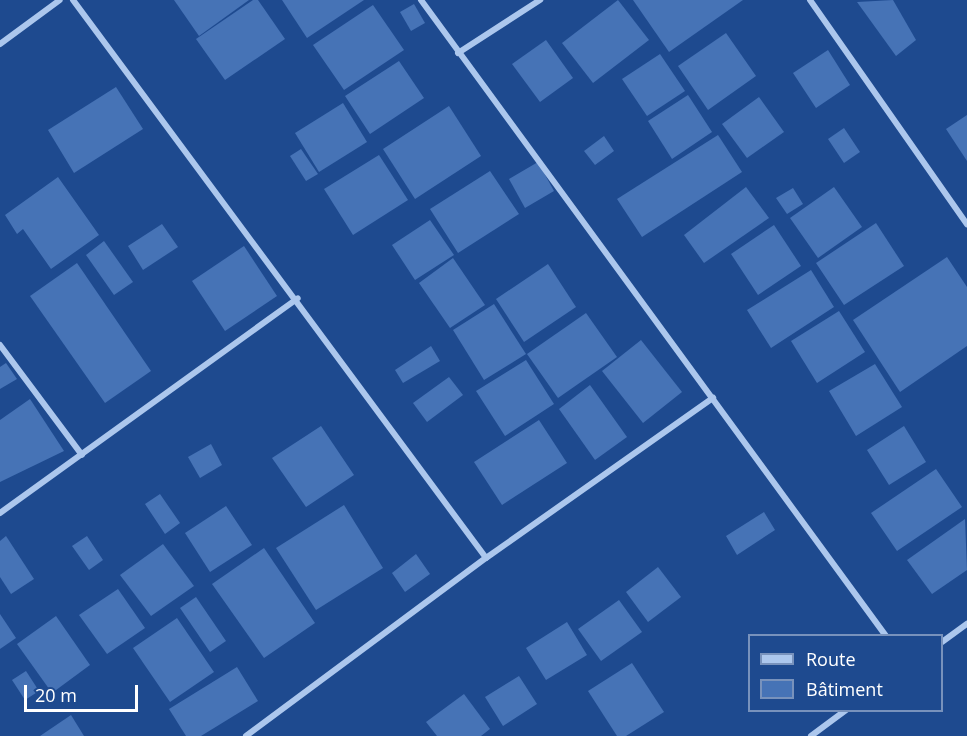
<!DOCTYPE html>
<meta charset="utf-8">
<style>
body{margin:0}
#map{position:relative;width:967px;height:736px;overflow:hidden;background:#1e4a8f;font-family:"Open Sans",sans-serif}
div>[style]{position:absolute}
.building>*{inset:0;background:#4673b6}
.street>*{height:6px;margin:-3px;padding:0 3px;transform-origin:3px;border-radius:3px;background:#acc7ed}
span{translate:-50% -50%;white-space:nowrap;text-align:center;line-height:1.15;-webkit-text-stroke:4.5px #1e4a8f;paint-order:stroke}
.legend{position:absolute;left:748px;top:634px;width:195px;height:78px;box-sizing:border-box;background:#1e4a8f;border:2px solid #7892bc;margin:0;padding:8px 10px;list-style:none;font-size:18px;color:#fff}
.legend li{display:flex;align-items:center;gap:12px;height:30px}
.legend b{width:30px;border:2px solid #7892bc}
.scale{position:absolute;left:24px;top:685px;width:114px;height:27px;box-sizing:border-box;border:3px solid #fff;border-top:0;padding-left:8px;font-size:18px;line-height:21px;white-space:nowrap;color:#fff;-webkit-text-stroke:4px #1e4a8f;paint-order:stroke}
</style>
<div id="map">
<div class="building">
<i style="clip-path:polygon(174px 0,249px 0,199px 36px)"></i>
<i style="clip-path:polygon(253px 0,258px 0,285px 39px,225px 80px,196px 39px)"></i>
<i style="clip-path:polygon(282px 0,364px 0,307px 38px)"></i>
<i style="clip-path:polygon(618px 0,649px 40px,593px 83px,562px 43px)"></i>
<i style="clip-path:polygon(633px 0,743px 0,669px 52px)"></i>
<i style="clip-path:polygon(893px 0,916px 40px,896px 56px,857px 2px)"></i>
<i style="clip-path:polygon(414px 4px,425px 23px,411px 31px,400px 12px)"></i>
<i style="clip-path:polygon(373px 5px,404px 50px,344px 90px,313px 45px)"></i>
<i style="clip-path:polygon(726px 33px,756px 76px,708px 110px,678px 66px)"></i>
<i style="clip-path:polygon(546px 40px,573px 78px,540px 102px,512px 64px)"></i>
<i style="clip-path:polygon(828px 50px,850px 85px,816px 108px,793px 73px)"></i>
<i style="clip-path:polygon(660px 54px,685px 91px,647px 116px,622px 79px)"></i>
<i style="clip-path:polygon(399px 61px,424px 98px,370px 134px,345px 96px)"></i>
<i style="clip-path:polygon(116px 87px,143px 129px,74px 173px,48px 130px)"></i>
<i style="clip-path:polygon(688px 95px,712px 132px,672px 159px,648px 121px)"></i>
<i style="clip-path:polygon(759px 97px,784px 132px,747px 158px,722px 124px)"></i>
<i style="clip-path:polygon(343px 103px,367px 142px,319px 172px,295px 133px)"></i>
<i style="clip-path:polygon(449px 106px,481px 156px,415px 199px,383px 149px)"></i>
<i style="clip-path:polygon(967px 115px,967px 161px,946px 129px)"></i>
<i style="clip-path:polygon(844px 128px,860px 152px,844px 163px,828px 139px)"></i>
<i style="clip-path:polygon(718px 135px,742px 172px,642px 237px,617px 199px)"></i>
<i style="clip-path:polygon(604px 136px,614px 151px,595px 165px,584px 151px)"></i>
<i style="clip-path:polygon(301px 149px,318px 174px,306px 181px,290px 156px)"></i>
<i style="clip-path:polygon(379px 155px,408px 200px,353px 235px,324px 189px)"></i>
<i style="clip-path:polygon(538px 162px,554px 191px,525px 208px,509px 179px)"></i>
<i style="clip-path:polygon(490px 171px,519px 214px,458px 253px,430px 209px)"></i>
<i style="clip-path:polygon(58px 177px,99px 235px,51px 269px,23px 229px,17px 234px,5px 215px)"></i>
<i style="clip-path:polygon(746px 187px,769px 218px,704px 263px,684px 235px)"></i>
<i style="clip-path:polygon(834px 187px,862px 227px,818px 258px,790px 218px)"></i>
<i style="clip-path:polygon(793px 188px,803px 204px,787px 214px,776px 198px)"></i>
<i style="clip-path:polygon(430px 220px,454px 255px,415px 280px,392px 245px)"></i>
<i style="clip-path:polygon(876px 223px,904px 266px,844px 305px,816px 263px)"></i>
<i style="clip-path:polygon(162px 224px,178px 247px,143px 270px,128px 246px)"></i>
<i style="clip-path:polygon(774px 225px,801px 266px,758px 295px,731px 254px)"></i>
<i style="clip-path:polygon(104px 241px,133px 282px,114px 295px,86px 255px)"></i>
<i style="clip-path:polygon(244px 246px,277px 296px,225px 331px,192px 281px)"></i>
<i style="clip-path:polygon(947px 257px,967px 287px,967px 346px,900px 392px,853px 320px)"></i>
<i style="clip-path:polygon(453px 258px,485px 305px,450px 328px,419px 283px)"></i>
<i style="clip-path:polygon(77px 263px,151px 371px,105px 403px,30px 296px)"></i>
<i style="clip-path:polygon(548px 264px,576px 307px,524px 342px,496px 299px)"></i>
<i style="clip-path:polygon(811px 270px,834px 307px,771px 348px,747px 310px)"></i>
<i style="clip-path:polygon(494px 304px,526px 354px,484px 380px,453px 330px)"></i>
<i style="clip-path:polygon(839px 311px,865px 352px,817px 383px,791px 341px)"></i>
<i style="clip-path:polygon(586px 313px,617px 357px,558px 398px,527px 354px)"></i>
<i style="clip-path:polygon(641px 340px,682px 392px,643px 423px,602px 371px)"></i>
<i style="clip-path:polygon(431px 346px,440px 361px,403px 383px,395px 370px)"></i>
<i style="clip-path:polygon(526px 360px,554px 404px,505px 436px,476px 391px)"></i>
<i style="clip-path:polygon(6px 363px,17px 379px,0 389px,0 367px)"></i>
<i style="clip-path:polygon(875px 364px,902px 407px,856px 436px,829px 391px)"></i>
<i style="clip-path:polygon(449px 377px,463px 395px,427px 422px,413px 403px)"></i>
<i style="clip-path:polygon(590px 385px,627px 437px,595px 460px,559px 409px)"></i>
<i style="clip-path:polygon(30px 399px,64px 451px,0 482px,0 420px)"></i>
<i style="clip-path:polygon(539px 420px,567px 463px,502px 505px,474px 462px)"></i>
<i style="clip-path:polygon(321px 426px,354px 475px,306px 507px,272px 458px)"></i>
<i style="clip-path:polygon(904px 426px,926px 462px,889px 485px,867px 450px)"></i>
<i style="clip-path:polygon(211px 444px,222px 465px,200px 478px,188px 457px)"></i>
<i style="clip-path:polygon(936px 469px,962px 507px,897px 551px,871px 513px)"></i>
<i style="clip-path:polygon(160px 494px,180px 523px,165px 534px,145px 504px)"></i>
<i style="clip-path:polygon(344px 505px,383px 568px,316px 610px,276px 548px)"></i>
<i style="clip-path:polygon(226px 506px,252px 545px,210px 572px,185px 533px)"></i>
<i style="clip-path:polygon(764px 512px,775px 530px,737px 555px,726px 536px)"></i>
<i style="clip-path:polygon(965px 519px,967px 570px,932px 594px,907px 560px)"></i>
<i style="clip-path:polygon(6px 536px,34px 579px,11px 594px,0 577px,0 541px)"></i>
<i style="clip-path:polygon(87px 536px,103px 560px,89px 570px,72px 546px)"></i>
<i style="clip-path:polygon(163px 544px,194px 586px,151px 616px,120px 575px)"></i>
<i style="clip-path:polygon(264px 548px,315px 623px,264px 658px,212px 584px)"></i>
<i style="clip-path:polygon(416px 554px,430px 574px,405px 592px,392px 573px)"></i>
<i style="clip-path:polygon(658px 567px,681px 597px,648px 622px,626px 592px)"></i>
<i style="clip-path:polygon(118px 589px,145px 628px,107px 654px,79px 615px)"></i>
<i style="clip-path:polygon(196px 597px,226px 641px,210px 652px,180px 608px)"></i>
<i style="clip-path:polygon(619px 600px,642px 632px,601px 661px,578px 629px)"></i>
<i style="clip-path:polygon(0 614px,16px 638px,0 649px)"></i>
<i style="clip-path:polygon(56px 616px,90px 665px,52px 693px,17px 644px)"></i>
<i style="clip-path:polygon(177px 618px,214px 672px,170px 702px,133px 648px)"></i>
<i style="clip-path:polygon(567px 622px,587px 655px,546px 680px,526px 648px)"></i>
<i style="clip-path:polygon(632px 663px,664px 712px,626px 736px,617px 736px,588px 691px)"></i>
<i style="clip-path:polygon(237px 667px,258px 701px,201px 736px,186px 736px,169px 709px)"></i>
<i style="clip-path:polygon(26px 671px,39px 691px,25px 700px,12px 680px)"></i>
<i style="clip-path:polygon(519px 676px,537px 704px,503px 726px,485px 697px)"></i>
<i style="clip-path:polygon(464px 694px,490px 729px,481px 736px,437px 736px,426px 722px)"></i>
<i style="clip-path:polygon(71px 715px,84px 736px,40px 736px)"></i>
</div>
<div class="street">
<i style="left:73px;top:0;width:694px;rotate:53.49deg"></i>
<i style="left:421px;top:0;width:788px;rotate:53.83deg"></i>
<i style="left:810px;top:0;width:274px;rotate:55deg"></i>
<i style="left:0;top:44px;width:74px;rotate:-36.3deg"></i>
<i style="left:458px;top:53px;width:98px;rotate:-32.9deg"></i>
<i style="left:0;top:345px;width:137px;rotate:53.3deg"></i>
<i style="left:0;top:513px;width:367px;rotate:-35.8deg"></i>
<i style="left:942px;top:642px;width:31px;rotate:-36deg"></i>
<i style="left:246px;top:736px;width:299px;rotate:-36.6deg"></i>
<i style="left:486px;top:558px;width:278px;rotate:-35.2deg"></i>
<i style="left:811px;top:736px;width:44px;rotate:-36.6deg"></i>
</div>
<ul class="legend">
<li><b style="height:8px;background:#acc7ed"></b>Route</li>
<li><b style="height:16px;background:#4673b6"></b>Bâtiment</li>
</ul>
<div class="scale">20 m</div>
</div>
